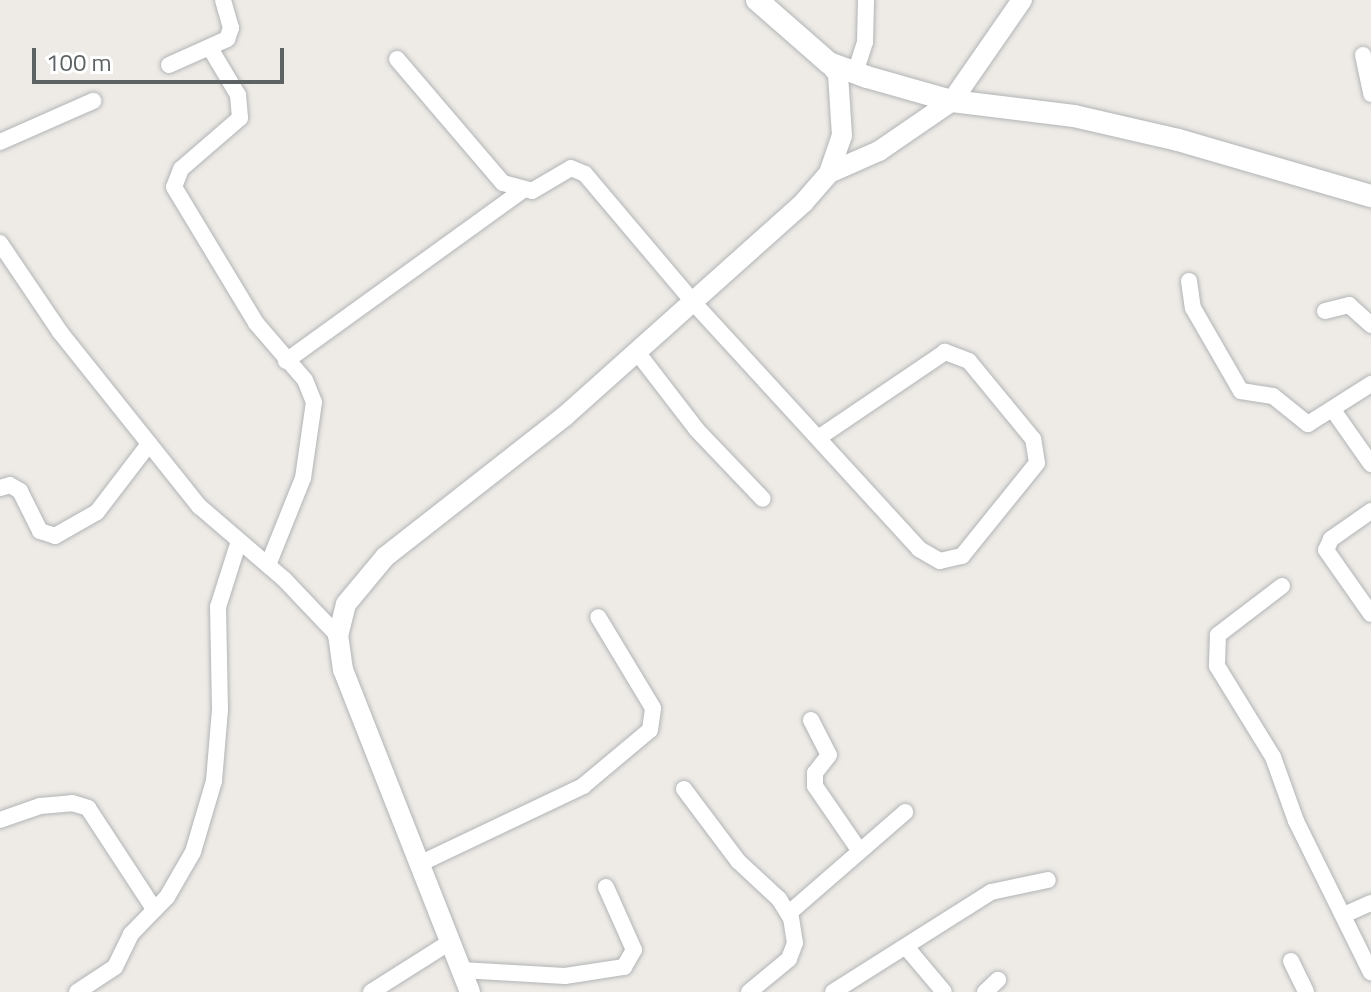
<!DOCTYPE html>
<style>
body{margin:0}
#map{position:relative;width:1371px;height:992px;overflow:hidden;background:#eeebe6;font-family:"Titillium Web",sans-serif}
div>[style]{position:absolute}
.roads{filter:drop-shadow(0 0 2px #b1b4b6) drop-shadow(0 0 2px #b1b4b6)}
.minor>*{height:16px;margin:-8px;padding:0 8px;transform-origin:8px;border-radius:8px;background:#fff}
.tertiary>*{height:20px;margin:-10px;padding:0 10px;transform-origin:10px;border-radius:10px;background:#fff}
.secondary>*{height:22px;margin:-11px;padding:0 11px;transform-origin:11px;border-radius:11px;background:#fff}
span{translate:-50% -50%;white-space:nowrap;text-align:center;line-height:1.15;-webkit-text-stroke:7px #fff;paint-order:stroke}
.scale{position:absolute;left:32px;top:48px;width:252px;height:36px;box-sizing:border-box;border:4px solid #5d6264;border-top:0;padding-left:10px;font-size:24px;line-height:28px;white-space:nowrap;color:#5d6264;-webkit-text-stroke:6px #fff;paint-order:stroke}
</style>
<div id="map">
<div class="roads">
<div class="minor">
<i style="left:210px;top:48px;width:55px;rotate:59.2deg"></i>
<i style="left:238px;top:95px;width:23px;rotate:85deg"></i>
<i style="left:240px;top:118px;width:78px;rotate:139.2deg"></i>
<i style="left:181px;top:169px;width:19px;rotate:111deg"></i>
<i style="left:174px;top:187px;width:159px;rotate:58.9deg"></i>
<i style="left:256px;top:323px;width:75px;rotate:49.3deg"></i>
<i style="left:305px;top:380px;width:24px;rotate:68deg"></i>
<i style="left:314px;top:402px;width:77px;rotate:98.2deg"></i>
<i style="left:303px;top:478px;width:94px;rotate:111.9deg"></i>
<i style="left:1363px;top:55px;width:40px;rotate:78deg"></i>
<i style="left:397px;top:59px;width:163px;rotate:49.5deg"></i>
<i style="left:503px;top:183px;width:30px;rotate:15deg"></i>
<i style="left:532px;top:191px;width:45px;rotate:-30.5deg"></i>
<i style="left:571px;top:168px;width:15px;rotate:23deg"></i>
<i style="left:585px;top:174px;width:167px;rotate:49.8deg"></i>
<i style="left:693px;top:302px;width:335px;rotate:47.5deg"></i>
<i style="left:919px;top:549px;width:24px;rotate:30deg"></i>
<i style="left:940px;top:561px;width:23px;rotate:-13deg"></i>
<i style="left:962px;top:556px;width:119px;rotate:-51.1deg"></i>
<i style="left:1037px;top:463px;width:24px;rotate:-99deg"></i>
<i style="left:1033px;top:439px;width:101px;rotate:-129.4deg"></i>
<i style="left:969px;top:361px;width:26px;rotate:-159deg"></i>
<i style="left:945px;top:352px;width:153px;rotate:145.9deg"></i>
<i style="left:169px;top:65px;width:64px;rotate:-24.1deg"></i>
<i style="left:227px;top:39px;width:12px;rotate:-70deg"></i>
<i style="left:231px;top:28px;width:29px;rotate:-106deg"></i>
<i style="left:855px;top:73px;width:33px;rotate:-72deg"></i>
<i style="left:865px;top:42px;width:42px;rotate:-88.6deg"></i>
<i style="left:0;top:142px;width:102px;rotate:-23.8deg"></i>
<i style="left:0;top:243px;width:107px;rotate:56deg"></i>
<i style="left:60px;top:332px;width:223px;rotate:51.4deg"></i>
<i style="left:199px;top:506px;width:112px;rotate:40.7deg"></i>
<i style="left:284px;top:579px;width:79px;rotate:46.5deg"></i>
<i style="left:1189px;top:281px;width:27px;rotate:82deg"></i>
<i style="left:1193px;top:308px;width:96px;rotate:60deg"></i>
<i style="left:1241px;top:391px;width:32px;rotate:9deg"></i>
<i style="left:1273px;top:396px;width:45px;rotate:38.7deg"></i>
<i style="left:1308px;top:424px;width:75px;rotate:-32.4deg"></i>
<i style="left:1325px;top:311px;width:25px;rotate:-14deg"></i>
<i style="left:1349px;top:305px;width:30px;rotate:42deg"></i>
<i style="left:637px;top:352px;width:98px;rotate:52.4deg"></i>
<i style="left:697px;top:430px;width:95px;rotate:46.3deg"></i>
<i style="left:286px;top:361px;width:291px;rotate:-35.8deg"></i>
<i style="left:1333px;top:410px;width:66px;rotate:54.9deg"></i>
<i style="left:0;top:488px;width:10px;rotate:-17deg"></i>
<i style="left:10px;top:485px;width:12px;rotate:31deg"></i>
<i style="left:20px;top:491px;width:45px;rotate:63.4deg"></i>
<i style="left:40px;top:531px;width:16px;rotate:18deg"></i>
<i style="left:55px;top:536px;width:48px;rotate:-29.7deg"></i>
<i style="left:97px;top:512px;width:86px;rotate:-52.6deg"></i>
<i style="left:1371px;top:511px;width:49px;rotate:145deg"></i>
<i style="left:1331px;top:539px;width:12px;rotate:114deg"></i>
<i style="left:1326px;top:550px;width:78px;rotate:54.9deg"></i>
<i style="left:1282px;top:586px;width:81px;rotate:142.6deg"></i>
<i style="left:1218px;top:635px;width:31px;rotate:92deg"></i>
<i style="left:1217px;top:666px;width:107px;rotate:58.4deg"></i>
<i style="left:1273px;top:757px;width:68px;rotate:70.2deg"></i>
<i style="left:1296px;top:821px;width:169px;rotate:63.7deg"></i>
<i style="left:811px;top:720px;width:39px;rotate:63deg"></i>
<i style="left:829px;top:755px;width:23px;rotate:128deg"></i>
<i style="left:815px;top:773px;width:13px;rotate:90deg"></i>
<i style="left:815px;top:786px;width:78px;rotate:55.5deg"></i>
<i style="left:684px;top:789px;width:90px;rotate:53.1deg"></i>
<i style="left:738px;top:861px;width:56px;rotate:42.8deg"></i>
<i style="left:779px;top:899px;width:22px;rotate:58deg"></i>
<i style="left:791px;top:918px;width:25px;rotate:81deg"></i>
<i style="left:795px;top:943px;width:17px;rotate:111deg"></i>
<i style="left:789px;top:959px;width:52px;rotate:140.5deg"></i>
<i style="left:0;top:820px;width:42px;rotate:-19.3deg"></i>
<i style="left:40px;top:806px;width:32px;rotate:-5deg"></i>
<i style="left:72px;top:803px;width:17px;rotate:17deg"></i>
<i style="left:88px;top:808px;width:121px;rotate:56.8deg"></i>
<i style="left:419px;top:864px;width:182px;rotate:-25.4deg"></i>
<i style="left:583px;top:786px;width:87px;rotate:-39.9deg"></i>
<i style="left:650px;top:730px;width:22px;rotate:-82deg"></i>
<i style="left:653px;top:708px;width:106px;rotate:-121.1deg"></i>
<i style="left:789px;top:913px;width:154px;rotate:-41deg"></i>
<i style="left:1346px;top:914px;width:27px;rotate:-24deg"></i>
<i style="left:907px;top:948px;width:57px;rotate:49.9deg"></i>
<i style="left:1291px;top:961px;width:34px;rotate:64deg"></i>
<i style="left:461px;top:970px;width:104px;rotate:3.3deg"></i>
<i style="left:565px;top:976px;width:60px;rotate:-8.7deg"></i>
<i style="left:624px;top:967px;width:20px;rotate:-60deg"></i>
<i style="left:634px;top:950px;width:69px;rotate:-114deg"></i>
<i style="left:77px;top:992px;width:45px;rotate:-33.3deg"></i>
<i style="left:115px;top:967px;width:37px;rotate:-64deg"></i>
<i style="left:131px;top:934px;width:52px;rotate:-45.8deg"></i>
<i style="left:167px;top:897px;width:52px;rotate:-60deg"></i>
<i style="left:193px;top:852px;width:74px;rotate:-73.5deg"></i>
<i style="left:214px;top:781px;width:71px;rotate:-85.2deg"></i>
<i style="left:220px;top:710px;width:103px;rotate:-91.1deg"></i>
<i style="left:218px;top:607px;width:66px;rotate:-72.4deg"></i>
<i style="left:371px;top:992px;width:93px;rotate:-32.3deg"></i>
<i style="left:833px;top:992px;width:187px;rotate:-32.3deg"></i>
<i style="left:991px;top:892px;width:58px;rotate:-11.9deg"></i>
<i style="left:985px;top:992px;width:18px;rotate:-43deg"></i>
</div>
<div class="tertiary">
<i style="left:829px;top:173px;width:55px;rotate:-23.7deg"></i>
<i style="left:879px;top:151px;width:88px;rotate:-34.4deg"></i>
<i style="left:952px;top:101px;width:123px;rotate:-55.3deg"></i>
<i style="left:470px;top:992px;width:346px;rotate:-111.5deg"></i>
<i style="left:343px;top:670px;width:34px;rotate:-98deg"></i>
<i style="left:338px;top:636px;width:33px;rotate:-76deg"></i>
<i style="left:346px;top:604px;width:61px;rotate:-50.3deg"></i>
<i style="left:385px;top:557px;width:229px;rotate:-38.1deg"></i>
<i style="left:565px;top:416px;width:321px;rotate:-41.8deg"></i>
<i style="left:804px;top:202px;width:38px;rotate:-49deg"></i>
<i style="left:829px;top:173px;width:39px;rotate:-71deg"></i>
<i style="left:842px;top:136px;width:62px;rotate:-93.7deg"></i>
<i style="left:838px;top:74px;width:14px;rotate:-129deg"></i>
</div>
<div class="secondary">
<i style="left:757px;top:0;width:96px;rotate:41.2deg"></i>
<i style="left:829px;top:63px;width:40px;rotate:20.2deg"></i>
<i style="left:867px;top:77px;width:88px;rotate:15.8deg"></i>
<i style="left:952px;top:101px;width:123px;rotate:7deg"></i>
<i style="left:1074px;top:116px;width:107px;rotate:13deg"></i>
<i style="left:1178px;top:140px;width:201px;rotate:16.2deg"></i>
</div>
</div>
<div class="scale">100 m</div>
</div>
